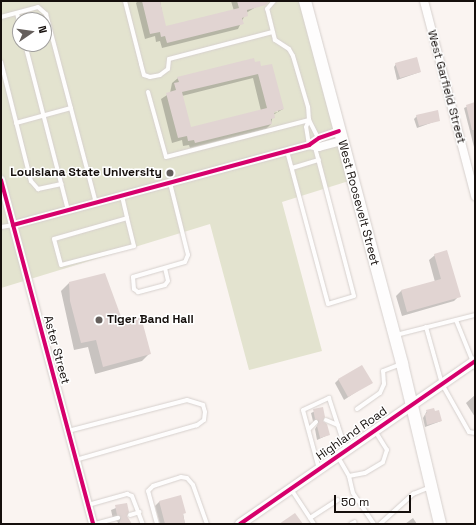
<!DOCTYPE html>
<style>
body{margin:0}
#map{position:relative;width:476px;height:525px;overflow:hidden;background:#faf4f1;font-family:"Space Grotesk",sans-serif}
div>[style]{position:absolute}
.green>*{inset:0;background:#e3e3cf}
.shadow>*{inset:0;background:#0003}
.building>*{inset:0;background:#e1d4d2}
.roads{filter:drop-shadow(0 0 1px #d6d0cd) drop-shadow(0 0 1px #d6d0cd)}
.service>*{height:4px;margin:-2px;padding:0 2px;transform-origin:2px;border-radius:2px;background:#fefdfd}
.minor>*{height:8px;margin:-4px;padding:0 4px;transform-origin:4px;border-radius:4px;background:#fefdfd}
.tertiary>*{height:10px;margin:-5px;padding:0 5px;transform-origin:5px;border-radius:5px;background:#fefdfd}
.secondary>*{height:12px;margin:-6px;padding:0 6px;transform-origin:6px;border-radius:6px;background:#fefdfd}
.cycleway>*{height:4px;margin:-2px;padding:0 2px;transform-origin:2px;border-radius:2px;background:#d6006c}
.dots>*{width:11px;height:11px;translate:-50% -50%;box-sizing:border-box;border:2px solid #fff;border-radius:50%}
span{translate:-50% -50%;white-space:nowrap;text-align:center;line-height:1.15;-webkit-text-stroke:3px #fff;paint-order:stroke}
.street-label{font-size:12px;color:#150f0c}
.poi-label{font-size:12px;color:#150f0c;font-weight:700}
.right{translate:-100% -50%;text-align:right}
.left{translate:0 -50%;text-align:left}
.frame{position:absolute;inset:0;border:2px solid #150f0c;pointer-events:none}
.north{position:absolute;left:12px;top:12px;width:40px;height:40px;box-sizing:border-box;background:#fff;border:1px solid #a19f9e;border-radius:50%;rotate:77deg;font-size:11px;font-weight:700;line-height:16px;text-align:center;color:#150f0c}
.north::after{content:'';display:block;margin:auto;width:14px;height:18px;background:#655f5c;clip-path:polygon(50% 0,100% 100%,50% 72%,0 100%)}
.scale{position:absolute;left:334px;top:495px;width:77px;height:18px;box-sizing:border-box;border:2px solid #150f0c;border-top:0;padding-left:5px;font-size:12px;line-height:14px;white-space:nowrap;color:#150f0c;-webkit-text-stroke:3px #fff;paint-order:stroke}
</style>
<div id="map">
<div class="green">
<i style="clip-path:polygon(evenodd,1px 1px,305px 1px,352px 180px,282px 202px,322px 351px,249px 370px,210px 224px,1px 288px,1px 1px,20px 20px,44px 20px,44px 44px,20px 44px,20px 20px)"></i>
</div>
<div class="shadow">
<i style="clip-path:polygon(138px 1px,160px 1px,165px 28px,234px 11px,231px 1px,254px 1px,256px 7px,246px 13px,238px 29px,162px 48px,160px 41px,156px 42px,155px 36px,145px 39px,136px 3px)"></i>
<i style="clip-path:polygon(evenodd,254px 63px,260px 68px,283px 109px,273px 115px,271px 124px,266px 129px,190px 148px,189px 145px,183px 146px,182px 140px,172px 143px,161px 99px,170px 93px,172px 83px,178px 78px,254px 63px,253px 78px,261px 111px,190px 129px,182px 96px,253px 78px,254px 63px,278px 110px,278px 112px,269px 114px,278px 110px)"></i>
<i style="clip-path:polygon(396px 64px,420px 72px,397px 80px,394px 67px)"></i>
<i style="clip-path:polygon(475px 103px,475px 151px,464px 108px)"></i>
<i style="clip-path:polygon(417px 116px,439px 120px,417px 128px,414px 119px)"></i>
<i style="clip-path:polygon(435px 255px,459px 296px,454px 301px,402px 316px,396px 296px,401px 291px,435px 282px,429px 260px)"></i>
<i style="clip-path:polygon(69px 283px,122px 323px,150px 353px,142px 361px,95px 374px,88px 347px,74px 350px,61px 291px)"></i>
<i style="clip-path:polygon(339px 379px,371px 382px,344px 400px,335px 383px)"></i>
<i style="clip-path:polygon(475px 395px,475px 417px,466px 403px)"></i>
<i style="clip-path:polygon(322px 408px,321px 421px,328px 435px,317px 440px,315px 429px,318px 424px,313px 421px,311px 413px)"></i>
<i style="clip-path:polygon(427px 411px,441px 421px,425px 427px,423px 418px)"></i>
<i style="clip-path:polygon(180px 497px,185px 524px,160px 524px,155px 506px,159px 502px)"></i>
<i style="clip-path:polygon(126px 504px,126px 517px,131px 524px,117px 524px,118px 522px,113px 519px,111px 510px)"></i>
<i style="clip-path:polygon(413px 518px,417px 524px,405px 524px)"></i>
</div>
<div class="building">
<i style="clip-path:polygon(142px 1px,160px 1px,166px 26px,239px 8px,237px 1px,269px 1px,266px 5px,247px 10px,248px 16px,242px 18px,244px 24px,167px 43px,165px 36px,161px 37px,160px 32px,150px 34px)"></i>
<i style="clip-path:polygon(417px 57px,421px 72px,400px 78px,395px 63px)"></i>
<i style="clip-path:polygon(evenodd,254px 58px,255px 62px,260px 61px,261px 66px,272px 64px,284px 109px,274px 112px,275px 118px,271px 119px,272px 124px,195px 143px,194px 140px,188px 141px,187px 136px,178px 138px,166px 93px,176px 90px,174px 83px,179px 82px,177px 77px,254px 58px,258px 74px,267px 108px,191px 127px,182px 92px,258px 74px)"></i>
<i style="clip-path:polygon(475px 102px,475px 130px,472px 130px,466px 105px)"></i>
<i style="clip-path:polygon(438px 110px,440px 121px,419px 126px,416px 115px)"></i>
<i style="clip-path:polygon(447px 250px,461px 297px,407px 312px,401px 290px,441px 279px,434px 254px)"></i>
<i style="clip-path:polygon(105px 273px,123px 322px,141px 317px,151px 354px,103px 367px,96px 340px,81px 343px,70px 301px,69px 282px)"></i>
<i style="clip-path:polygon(362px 365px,373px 383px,348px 397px,338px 379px)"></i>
<i style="clip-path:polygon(323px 407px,325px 417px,323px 421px,327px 424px,330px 435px,320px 438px,317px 426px,319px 421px,315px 419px,313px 409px)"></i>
<i style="clip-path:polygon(434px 408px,435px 411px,439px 410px,442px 421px,427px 425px,425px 414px,427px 413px,426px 410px)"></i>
<i style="clip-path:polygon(181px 495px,186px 513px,183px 514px,185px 524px,165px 524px,159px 501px)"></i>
<i style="clip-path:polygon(127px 503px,129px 512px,127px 516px,132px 524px,119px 524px,121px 518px,117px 515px,115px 505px)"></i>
<i style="clip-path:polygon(295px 513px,303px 524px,279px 524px)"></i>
</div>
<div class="roads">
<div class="service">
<i style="left:125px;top:1px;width:65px;rotate:75.7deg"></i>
<i style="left:141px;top:64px;width:11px;rotate:75deg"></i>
<i style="left:144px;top:75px;width:6px;rotate:18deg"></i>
<i style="left:150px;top:77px;width:10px;rotate:-11deg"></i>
<i style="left:160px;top:75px;width:10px;rotate:-37deg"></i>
<i style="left:168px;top:69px;width:10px;rotate:-84deg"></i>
<i style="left:169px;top:59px;width:107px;rotate:-14.6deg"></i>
<i style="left:17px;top:13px;width:13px;rotate:77deg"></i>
<i style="left:1px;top:17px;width:38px;rotate:-15deg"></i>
<i style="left:38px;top:7px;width:11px;rotate:41deg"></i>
<i style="left:46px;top:14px;width:196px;rotate:75.2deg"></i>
<i style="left:25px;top:44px;width:171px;rotate:75.5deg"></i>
<i style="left:1px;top:62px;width:123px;rotate:75.9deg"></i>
<i style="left:31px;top:181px;width:11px;rotate:49deg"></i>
<i style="left:38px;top:189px;width:24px;rotate:-12deg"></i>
<i style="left:148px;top:92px;width:67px;rotate:74.5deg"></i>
<i style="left:166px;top:157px;width:148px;rotate:-14.5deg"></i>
<i style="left:309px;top:120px;width:13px;rotate:-94deg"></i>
<i style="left:308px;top:107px;width:53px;rotate:-106.4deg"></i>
<i style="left:293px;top:56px;width:8px;rotate:-120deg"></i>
<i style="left:289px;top:49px;width:17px;rotate:-147deg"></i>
<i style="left:275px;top:40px;width:32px;rotate:-104deg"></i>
<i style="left:267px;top:9px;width:11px;rotate:-49deg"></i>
<i style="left:16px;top:123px;width:57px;rotate:-15.3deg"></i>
<i style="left:309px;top:145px;width:18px;rotate:-99deg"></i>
<i style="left:306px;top:127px;width:8px;rotate:-67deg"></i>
<i style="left:309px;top:120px;width:20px;rotate:63deg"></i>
<i style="left:287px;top:151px;width:158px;rotate:75deg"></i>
<i style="left:328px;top:304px;width:27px;rotate:-17deg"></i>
<i style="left:354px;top:296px;width:154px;rotate:-104.7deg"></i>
<i style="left:292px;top:168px;width:28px;rotate:-17deg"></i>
<i style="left:122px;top:196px;width:23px;rotate:77deg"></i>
<i style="left:127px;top:218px;width:29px;rotate:76deg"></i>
<i style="left:134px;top:246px;width:75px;rotate:165.4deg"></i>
<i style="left:61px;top:265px;width:27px;rotate:-105deg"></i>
<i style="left:54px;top:239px;width:76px;rotate:-16deg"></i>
<i style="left:1px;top:227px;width:12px;rotate:-9deg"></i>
<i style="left:165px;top:268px;width:13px;rotate:77deg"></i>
<i style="left:168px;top:281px;width:5px;rotate:127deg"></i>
<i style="left:165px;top:285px;width:28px;rotate:165deg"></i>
<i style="left:138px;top:292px;width:5px;rotate:-143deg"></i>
<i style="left:134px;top:289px;width:12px;rotate:-95deg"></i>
<i style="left:133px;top:277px;width:54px;rotate:-16.1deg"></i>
<i style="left:185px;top:262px;width:8px;rotate:-67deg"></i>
<i style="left:188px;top:255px;width:74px;rotate:-104deg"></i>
<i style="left:456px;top:320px;width:51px;rotate:68deg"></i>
<i style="left:426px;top:327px;width:59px;rotate:74.3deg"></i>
<i style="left:442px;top:384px;width:55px;rotate:60.6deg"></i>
<i style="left:469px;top:432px;width:6px;rotate:9deg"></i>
<i style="left:396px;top:335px;width:81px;rotate:-14.2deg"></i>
<i style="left:357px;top:409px;width:28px;rotate:-35deg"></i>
<i style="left:380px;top:393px;width:10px;rotate:-66deg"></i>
<i style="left:384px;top:384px;width:13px;rotate:-94deg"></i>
<i style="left:383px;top:371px;width:19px;rotate:-21deg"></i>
<i style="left:326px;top:420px;width:13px;rotate:23deg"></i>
<i style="left:309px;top:429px;width:10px;rotate:-45deg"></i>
<i style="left:68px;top:431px;width:123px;rotate:-14.6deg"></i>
<i style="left:187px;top:400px;width:17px;rotate:17deg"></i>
<i style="left:203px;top:405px;width:7px;rotate:74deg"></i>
<i style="left:205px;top:412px;width:8px;rotate:97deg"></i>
<i style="left:204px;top:420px;width:9px;rotate:144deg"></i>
<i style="left:197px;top:425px;width:126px;rotate:163.9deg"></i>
<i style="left:338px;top:457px;width:22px;rotate:60deg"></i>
<i style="left:349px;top:476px;width:17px;rotate:77deg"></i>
<i style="left:353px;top:493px;width:37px;rotate:56deg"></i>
<i style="left:319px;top:469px;width:61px;rotate:-105.2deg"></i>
<i style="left:303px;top:410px;width:29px;rotate:-25deg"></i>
<i style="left:329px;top:398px;width:55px;rotate:71.9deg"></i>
<i style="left:349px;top:476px;width:16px;rotate:-11deg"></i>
<i style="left:365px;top:473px;width:21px;rotate:-31deg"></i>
<i style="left:383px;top:462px;width:13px;rotate:-72deg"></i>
<i style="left:387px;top:450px;width:22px;rotate:-122deg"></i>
<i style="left:291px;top:489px;width:42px;rotate:56.7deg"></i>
<i style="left:88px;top:505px;width:41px;rotate:-15.8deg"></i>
<i style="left:127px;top:494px;width:5px;rotate:22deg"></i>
<i style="left:132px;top:496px;width:30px;rotate:69deg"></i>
<i style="left:130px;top:515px;width:10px;rotate:-17deg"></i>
<i style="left:310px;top:518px;width:33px;rotate:-33deg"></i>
<i style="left:95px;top:524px;width:24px;rotate:-15deg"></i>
<i style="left:157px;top:524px;width:34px;rotate:-105deg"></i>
<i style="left:148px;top:491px;width:7px;rotate:-45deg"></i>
<i style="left:153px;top:486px;width:29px;rotate:-18deg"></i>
<i style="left:181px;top:477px;width:6px;rotate:9deg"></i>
<i style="left:187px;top:478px;width:9px;rotate:49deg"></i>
<i style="left:193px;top:485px;width:41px;rotate:70.3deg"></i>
<i style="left:351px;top:524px;width:4px;rotate:-27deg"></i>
<i style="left:380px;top:524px;width:45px;rotate:-42.3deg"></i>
<i style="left:413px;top:494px;width:18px;rotate:-22deg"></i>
</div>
<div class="minor">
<i style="left:424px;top:1px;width:202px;rotate:75.3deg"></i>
<i style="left:309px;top:145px;width:10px;rotate:11deg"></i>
<i style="left:319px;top:147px;width:24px;rotate:-15deg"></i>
<i style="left:1px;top:180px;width:356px;rotate:75deg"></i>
<i style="left:13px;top:225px;width:307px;rotate:-15.1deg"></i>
<i style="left:309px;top:145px;width:12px;rotate:-35deg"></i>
<i style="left:319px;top:138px;width:21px;rotate:-19deg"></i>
</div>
<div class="tertiary">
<i style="left:240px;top:524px;width:286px;rotate:-34.7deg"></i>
</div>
<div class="secondary">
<i style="left:305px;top:1px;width:376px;rotate:75deg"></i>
<i style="left:402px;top:364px;width:164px;rotate:76.6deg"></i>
</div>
</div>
<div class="cycleway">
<i style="left:1px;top:180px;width:356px;rotate:75deg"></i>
<i style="left:13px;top:225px;width:307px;rotate:-15.1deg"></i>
<i style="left:309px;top:145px;width:12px;rotate:-35deg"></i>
<i style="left:319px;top:138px;width:21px;rotate:-19deg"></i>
<i style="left:240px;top:524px;width:286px;rotate:-34.7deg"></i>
</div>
<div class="dots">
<i style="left:170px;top:173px;background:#655f5c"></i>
<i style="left:99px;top:320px;background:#655f5c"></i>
</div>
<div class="street-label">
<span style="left:446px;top:87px;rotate:75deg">West Garfield Street</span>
<span style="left:358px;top:203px;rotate:75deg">West Roosevelt Street</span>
<span style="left:56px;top:350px;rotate:75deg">Aster Street</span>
<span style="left:352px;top:434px;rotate:-35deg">Highland Road</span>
</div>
<div class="poi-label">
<span class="right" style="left:162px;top:173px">Louisiana State University</span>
<span class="left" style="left:107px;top:320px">Tiger Band Hall</span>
</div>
<div class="frame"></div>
<div class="north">N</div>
<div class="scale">50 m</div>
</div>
